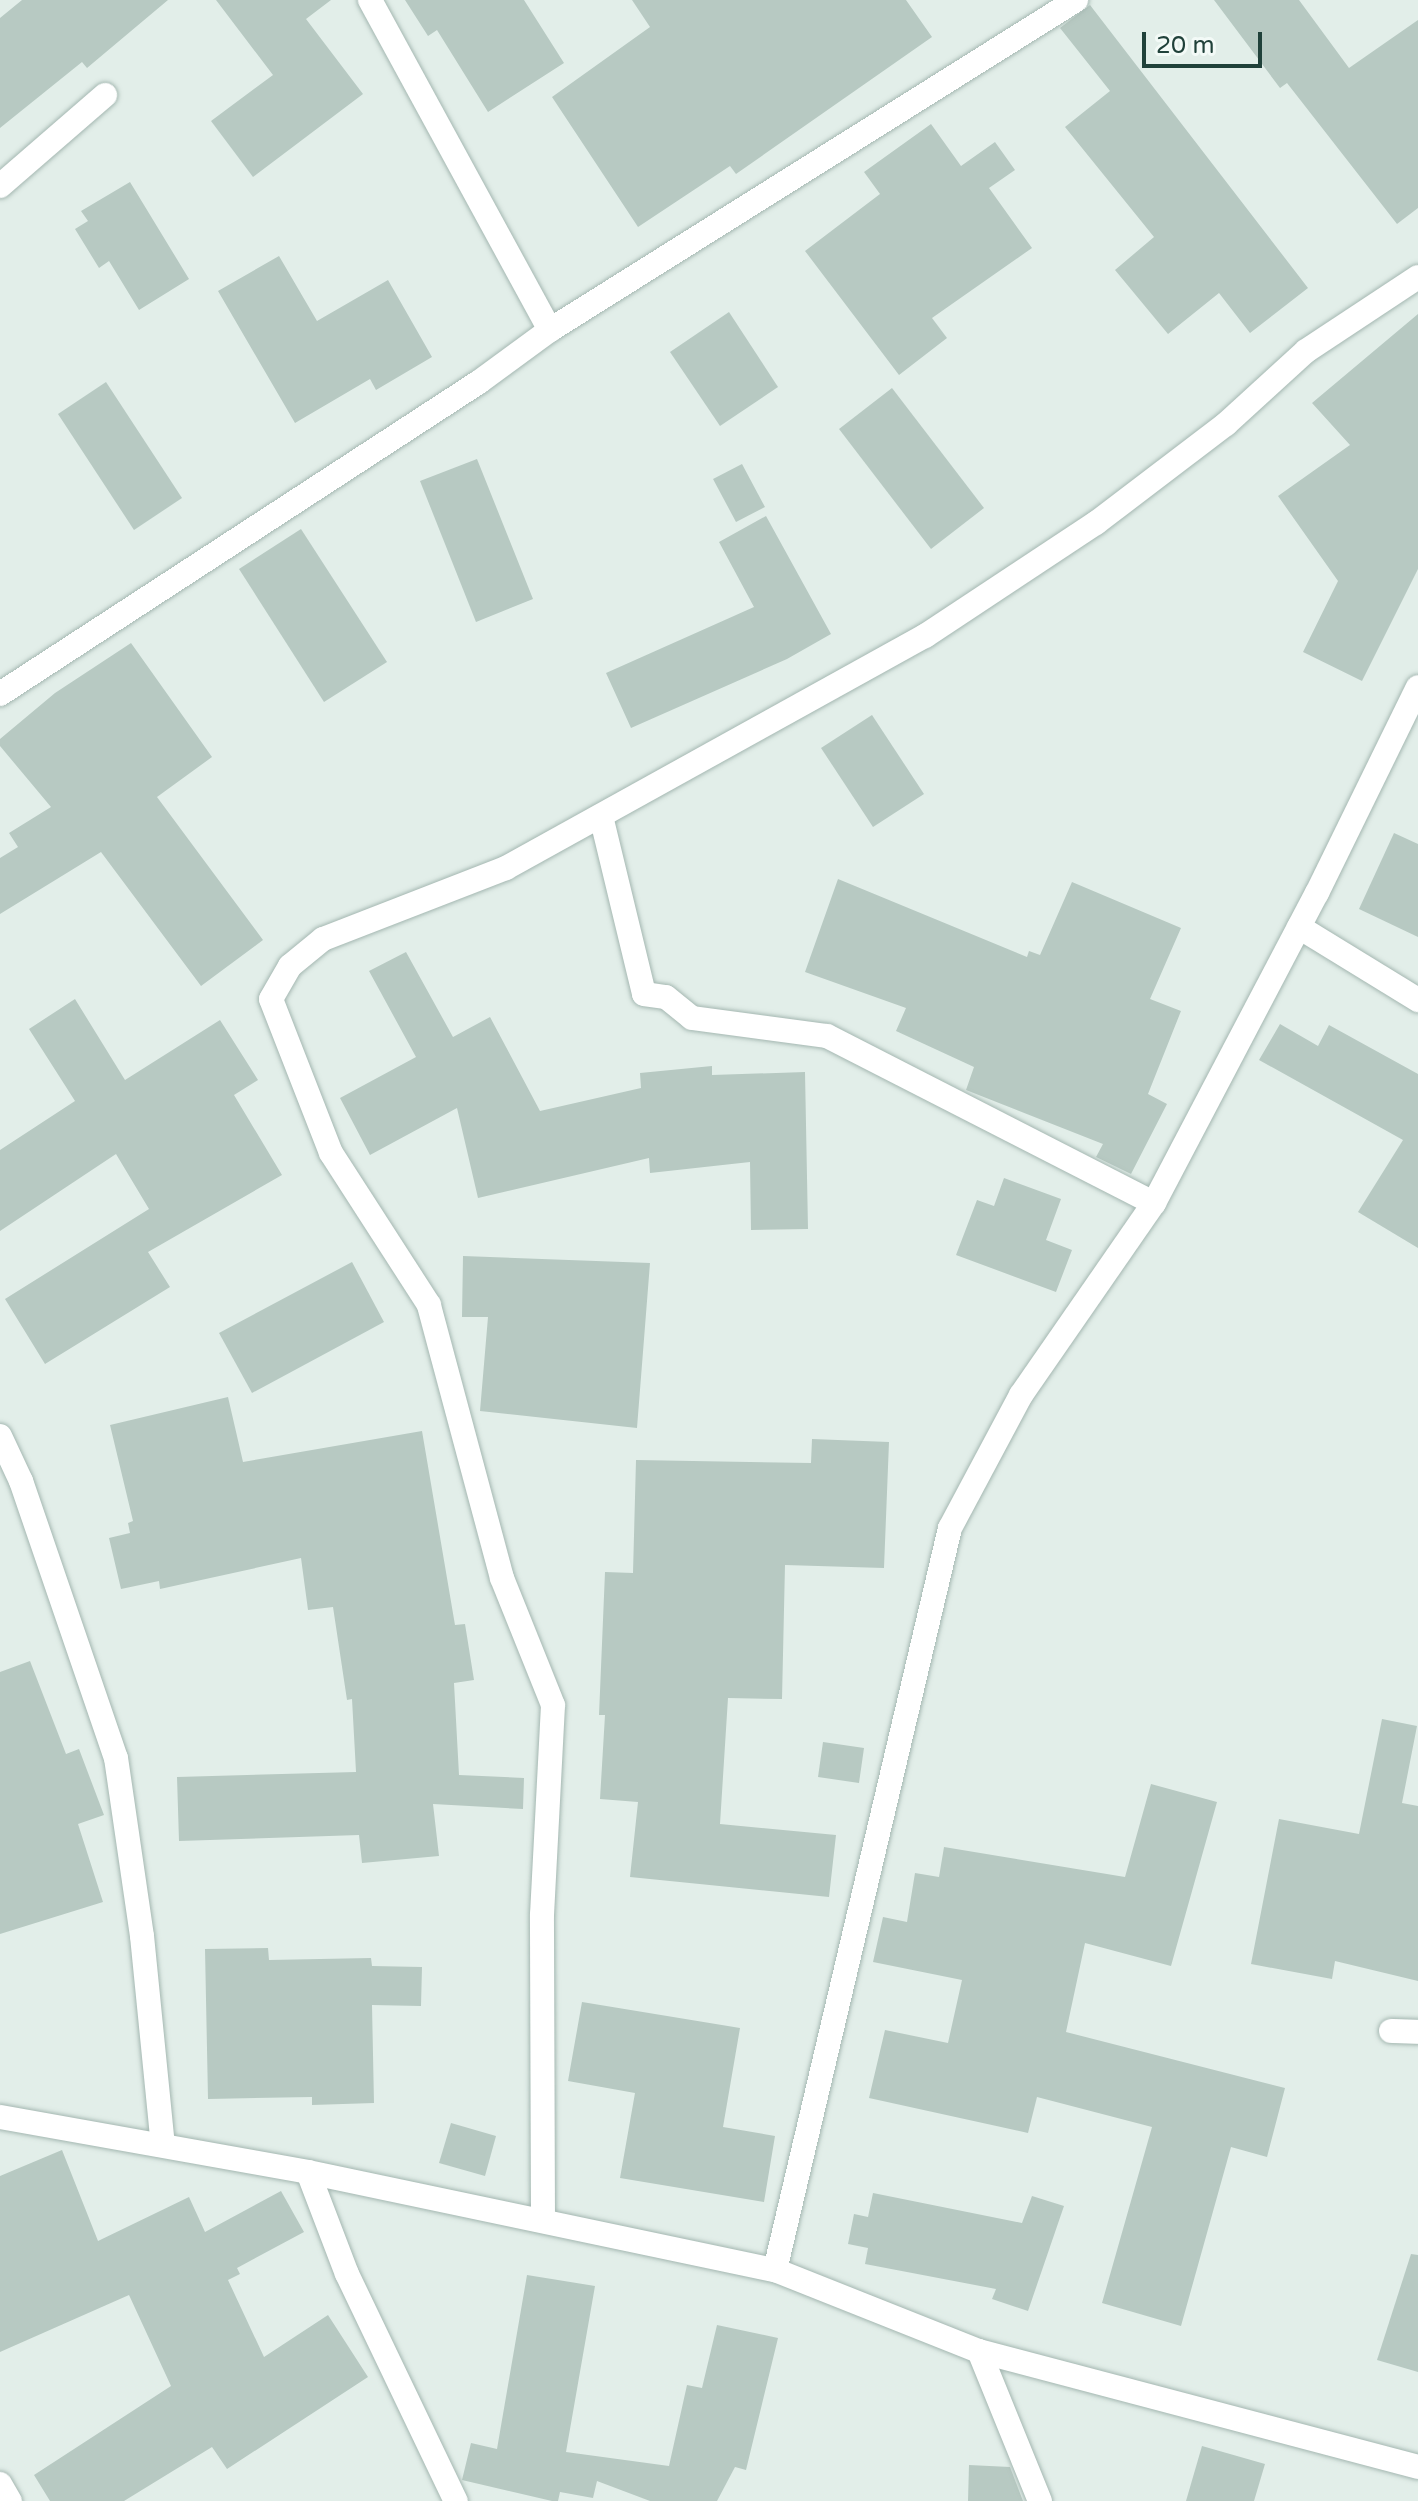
<!DOCTYPE html>
<style>
body{margin:0}
#map{position:relative;width:1418px;height:2501px;overflow:hidden;background:#e2eee9;font-family:"Varela Round",sans-serif}
div>[style]{position:absolute}
.building>*{inset:0;background:#b7c9c2}
.roads{filter:drop-shadow(0 0 2px #a4b7b1) drop-shadow(0 0 2px #a4b7b1)}
.minor>*{height:24px;margin:-12px;padding:0 12px;transform-origin:12px;border-radius:12px;background:#fff}
span{translate:-50% -50%;white-space:nowrap;text-align:center;line-height:1.15;-webkit-text-stroke:8px #f3faf7;paint-order:stroke}
.scale{position:absolute;left:1142px;top:32px;width:120px;height:36px;box-sizing:border-box;border:4px solid #20413a;border-top:0;padding-left:10px;font-size:24px;line-height:28px;white-space:nowrap;color:#20413a;-webkit-text-stroke:6px #f3faf7;paint-order:stroke}
</style>
<div id="map">
<div class="building">
<i style="clip-path:polygon(22px 0,168px 0,87px 68px,82px 62px,0 128px,0 18px)"></i>
<i style="clip-path:polygon(216px 0,331px 0,306px 19px,363px 94px,253px 177px,211px 121px,273px 75px)"></i>
<i style="clip-path:polygon(405px 0,524px 0,564px 63px,488px 112px,437px 30px,428px 36px)"></i>
<i style="clip-path:polygon(632px 0,906px 0,932px 37px,736px 174px,730px 166px,638px 227px,552px 97px,650px 27px)"></i>
<i style="clip-path:polygon(1214px 0,1299px 0,1349px 68px,1418px 20px,1418px 208px,1397px 224px,1287px 83px,1280px 88px)"></i>
<i style="clip-path:polygon(1090px 5px,1308px 288px,1250px 333px,1219px 293px,1168px 334px,1115px 270px,1154px 237px,1065px 127px,1110px 91px,1060px 28px)"></i>
<i style="clip-path:polygon(931px 124px,961px 166px,995px 142px,1015px 170px,989px 188px,1032px 248px,932px 318px,947px 338px,899px 375px,805px 251px,880px 194px,864px 172px)"></i>
<i style="clip-path:polygon(130px 182px,189px 279px,139px 310px,109px 261px,99px 268px,75px 229px,88px 221px,81px 211px)"></i>
<i style="clip-path:polygon(279px 256px,317px 321px,388px 280px,432px 357px,376px 390px,370px 379px,295px 423px,218px 291px)"></i>
<i style="clip-path:polygon(729px 312px,778px 387px,720px 426px,670px 352px)"></i>
<i style="clip-path:polygon(1418px 314px,1418px 569px,1362px 681px,1303px 652px,1338px 581px,1278px 496px,1350px 445px,1312px 403px)"></i>
<i style="clip-path:polygon(106px 382px,182px 498px,134px 530px,58px 414px)"></i>
<i style="clip-path:polygon(892px 388px,984px 508px,931px 549px,839px 429px)"></i>
<i style="clip-path:polygon(477px 459px,533px 599px,476px 622px,420px 481px)"></i>
<i style="clip-path:polygon(742px 464px,765px 507px,736px 522px,713px 479px)"></i>
<i style="clip-path:polygon(766px 516px,831px 634px,787px 659px,631px 728px,606px 673px,754px 607px,719px 542px)"></i>
<i style="clip-path:polygon(301px 529px,387px 662px,324px 702px,239px 569px)"></i>
<i style="clip-path:polygon(131px 643px,212px 757px,157px 797px,263px 940px,201px 986px,101px 852px,0 914px,0 858px,18px 847px,9px 833px,51px 807px,0 746px,0 739px,55px 693px)"></i>
<i style="clip-path:polygon(872px 715px,924px 794px,873px 827px,821px 748px)"></i>
<i style="clip-path:polygon(1394px 833px,1418px 844px,1418px 937px,1359px 909px)"></i>
<i style="clip-path:polygon(838px 879px,1027px 957px,1029px 951px,1040px 955px,1072px 882px,1181px 928px,1150px 999px,1181px 1011px,1148px 1094px,1167px 1104px,1131px 1174px,1096px 1157px,1103px 1144px,966px 1090px,974px 1067px,896px 1031px,906px 1008px,805px 972px)"></i>
<i style="clip-path:polygon(406px 952px,453px 1037px,490px 1017px,540px 1111px,641px 1088px,640px 1073px,712px 1066px,712px 1075px,805px 1072px,808px 1229px,751px 1230px,750px 1162px,650px 1173px,649px 1158px,478px 1198px,457px 1108px,370px 1155px,340px 1098px,416px 1057px,369px 971px)"></i>
<i style="clip-path:polygon(75px 999px,125px 1080px,220px 1020px,258px 1080px,234px 1095px,282px 1175px,148px 1252px,170px 1287px,45px 1364px,5px 1299px,149px 1209px,116px 1154px,0 1231px,0 1150px,75px 1101px,29px 1029px)"></i>
<i style="clip-path:polygon(1280px 1024px,1318px 1046px,1329px 1025px,1418px 1074px,1418px 1248px,1358px 1212px,1403px 1140px,1259px 1060px)"></i>
<i style="clip-path:polygon(1004px 1178px,1061px 1199px,1046px 1240px,1072px 1250px,1056px 1292px,956px 1255px,977px 1200px,994px 1206px)"></i>
<i style="clip-path:polygon(463px 1256px,650px 1263px,637px 1428px,480px 1411px,488px 1317px,462px 1317px)"></i>
<i style="clip-path:polygon(352px 1262px,384px 1322px,252px 1393px,219px 1333px)"></i>
<i style="clip-path:polygon(228px 1397px,243px 1462px,422px 1431px,455px 1625px,465px 1624px,474px 1680px,454px 1683px,459px 1775px,524px 1778px,523px 1809px,433px 1804px,439px 1856px,362px 1863px,359px 1835px,179px 1841px,177px 1777px,356px 1772px,352px 1699px,347px 1700px,333px 1607px,308px 1610px,301px 1558px,160px 1589px,159px 1581px,121px 1589px,109px 1538px,130px 1533px,128px 1523px,133px 1521px,110px 1425px)"></i>
<i style="clip-path:polygon(812px 1439px,889px 1442px,884px 1568px,785px 1565px,782px 1699px,728px 1698px,720px 1824px,836px 1835px,829px 1897px,630px 1877px,638px 1802px,600px 1799px,605px 1715px,599px 1715px,605px 1572px,633px 1573px,636px 1460px,811px 1463px)"></i>
<i style="clip-path:polygon(30px 1661px,66px 1754px,79px 1749px,104px 1815px,78px 1824px,103px 1902px,0 1934px,0 1672px)"></i>
<i style="clip-path:polygon(1382px 1719px,1417px 1726px,1402px 1803px,1418px 1806px,1418px 1981px,1335px 1961px,1332px 1979px,1251px 1964px,1279px 1819px,1359px 1834px)"></i>
<i style="clip-path:polygon(823px 1742px,864px 1748px,859px 1783px,818px 1777px)"></i>
<i style="clip-path:polygon(1151px 1784px,1217px 1802px,1171px 1966px,1085px 1943px,1066px 2032px,1285px 2088px,1267px 2157px,1231px 2147px,1181px 2326px,1102px 2303px,1152px 2127px,1037px 2097px,1028px 2133px,869px 2098px,885px 2030px,948px 2043px,962px 1980px,873px 1962px,883px 1917px,907px 1922px,915px 1873px,939px 1877px,944px 1847px,1125px 1877px)"></i>
<i style="clip-path:polygon(268px 1948px,269px 1960px,371px 1958px,372px 1966px,422px 1967px,421px 2006px,372px 2005px,374px 2103px,312px 2105px,312px 2097px,208px 2099px,205px 1949px)"></i>
<i style="clip-path:polygon(582px 2002px,740px 2028px,723px 2127px,775px 2136px,764px 2202px,620px 2178px,635px 2093px,568px 2081px)"></i>
<i style="clip-path:polygon(451px 2123px,496px 2136px,485px 2176px,439px 2163px)"></i>
<i style="clip-path:polygon(62px 2150px,98px 2241px,189px 2197px,205px 2232px,281px 2191px,304px 2232px,237px 2268px,240px 2274px,228px 2280px,264px 2357px,328px 2315px,368px 2377px,227px 2469px,212px 2447px,124px 2501px,50px 2501px,34px 2475px,171px 2386px,129px 2295px,0 2352px,0 2176px)"></i>
<i style="clip-path:polygon(873px 2193px,1022px 2223px,1032px 2196px,1064px 2206px,1028px 2311px,992px 2299px,996px 2289px,865px 2264px,868px 2248px,848px 2244px,854px 2214px,868px 2217px)"></i>
<i style="clip-path:polygon(1411px 2254px,1418px 2255px,1418px 2372px,1377px 2360px)"></i>
<i style="clip-path:polygon(527px 2275px,595px 2286px,566px 2452px,669px 2466px,687px 2385px,702px 2388px,717px 2325px,778px 2338px,746px 2470px,735px 2467px,717px 2501px,650px 2501px,597px 2481px,593px 2498px,560px 2492px,558px 2501px,552px 2501px,462px 2480px,471px 2443px,497px 2449px)"></i>
<i style="clip-path:polygon(1202px 2446px,1265px 2464px,1254px 2501px,1186px 2501px)"></i>
<i style="clip-path:polygon(969px 2465px,1010px 2467px,1023px 2501px,968px 2501px)"></i>
</div>
<div class="roads">
<div class="minor">
<i style="left:370px;top:0;width:376px;rotate:61.4deg"></i>
<i style="left:0;top:186px;width:139px;rotate:-40.9deg"></i>
<i style="left:0;top:694px;width:572px;rotate:-33.08deg"></i>
<i style="left:479px;top:382px;width:88px;rotate:-36.2deg"></i>
<i style="left:550px;top:330px;width:621px;rotate:-32.1deg"></i>
<i style="left:601px;top:816px;width:183px;rotate:76.4deg"></i>
<i style="left:644px;top:994px;width:22px;rotate:8deg"></i>
<i style="left:666px;top:997px;width:33px;rotate:39deg"></i>
<i style="left:692px;top:1018px;width:136px;rotate:7.6deg"></i>
<i style="left:827px;top:1036px;width:367px;rotate:27.1deg"></i>
<i style="left:1299px;top:927px;width:140px;rotate:31.5deg"></i>
<i style="left:0;top:1436px;width:50px;rotate:65deg"></i>
<i style="left:21px;top:1481px;width:293px;rotate:71.1deg"></i>
<i style="left:116px;top:1758px;width:180px;rotate:81.7deg"></i>
<i style="left:142px;top:1936px;width:210px;rotate:84.3deg"></i>
<i style="left:1391px;top:2031px;width:27px;rotate:2deg"></i>
<i style="left:0;top:2117px;width:313px;rotate:10.1deg"></i>
<i style="left:308px;top:2172px;width:477px;rotate:11.9deg"></i>
<i style="left:775px;top:2270px;width:219px;rotate:21.7deg"></i>
<i style="left:979px;top:2351px;width:454px;rotate:14.8deg"></i>
<i style="left:308px;top:2172px;width:109px;rotate:69.1deg"></i>
<i style="left:347px;top:2274px;width:252px;rotate:64.4deg"></i>
<i style="left:543px;top:2219px;width:304px;rotate:-90.2deg"></i>
<i style="left:542px;top:1915px;width:210px;rotate:-87deg"></i>
<i style="left:553px;top:1705px;width:137px;rotate:-111.9deg"></i>
<i style="left:502px;top:1578px;width:283px;rotate:-105deg"></i>
<i style="left:429px;top:1305px;width:181px;rotate:-122.8deg"></i>
<i style="left:331px;top:1153px;width:165px;rotate:-111.3deg"></i>
<i style="left:271px;top:999px;width:38px;rotate:-60deg"></i>
<i style="left:290px;top:966px;width:43px;rotate:-39.3deg"></i>
<i style="left:323px;top:939px;width:196px;rotate:-21.2deg"></i>
<i style="left:506px;top:868px;width:479px;rotate:-29deg"></i>
<i style="left:925px;top:636px;width:205px;rotate:-33.5deg"></i>
<i style="left:1096px;top:523px;width:163px;rotate:-37.3deg"></i>
<i style="left:1226px;top:424px;width:108px;rotate:-42.4deg"></i>
<i style="left:1306px;top:351px;width:134px;rotate:-33.5deg"></i>
<i style="left:775px;top:2270px;width:762px;rotate:-76.73deg"></i>
<i style="left:950px;top:1528px;width:151px;rotate:-61.9deg"></i>
<i style="left:1021px;top:1395px;width:234px;rotate:-55.3deg"></i>
<i style="left:1154px;top:1203px;width:350px;rotate:-62.3deg"></i>
<i style="left:1317px;top:893px;width:229px;rotate:-63.9deg"></i>
<i style="left:979px;top:2351px;width:162px;rotate:67.9deg"></i>
<i style="left:0;top:2484px;width:20px;rotate:60deg"></i>
</div>
</div>
<div class="scale">20 m</div>
</div>
